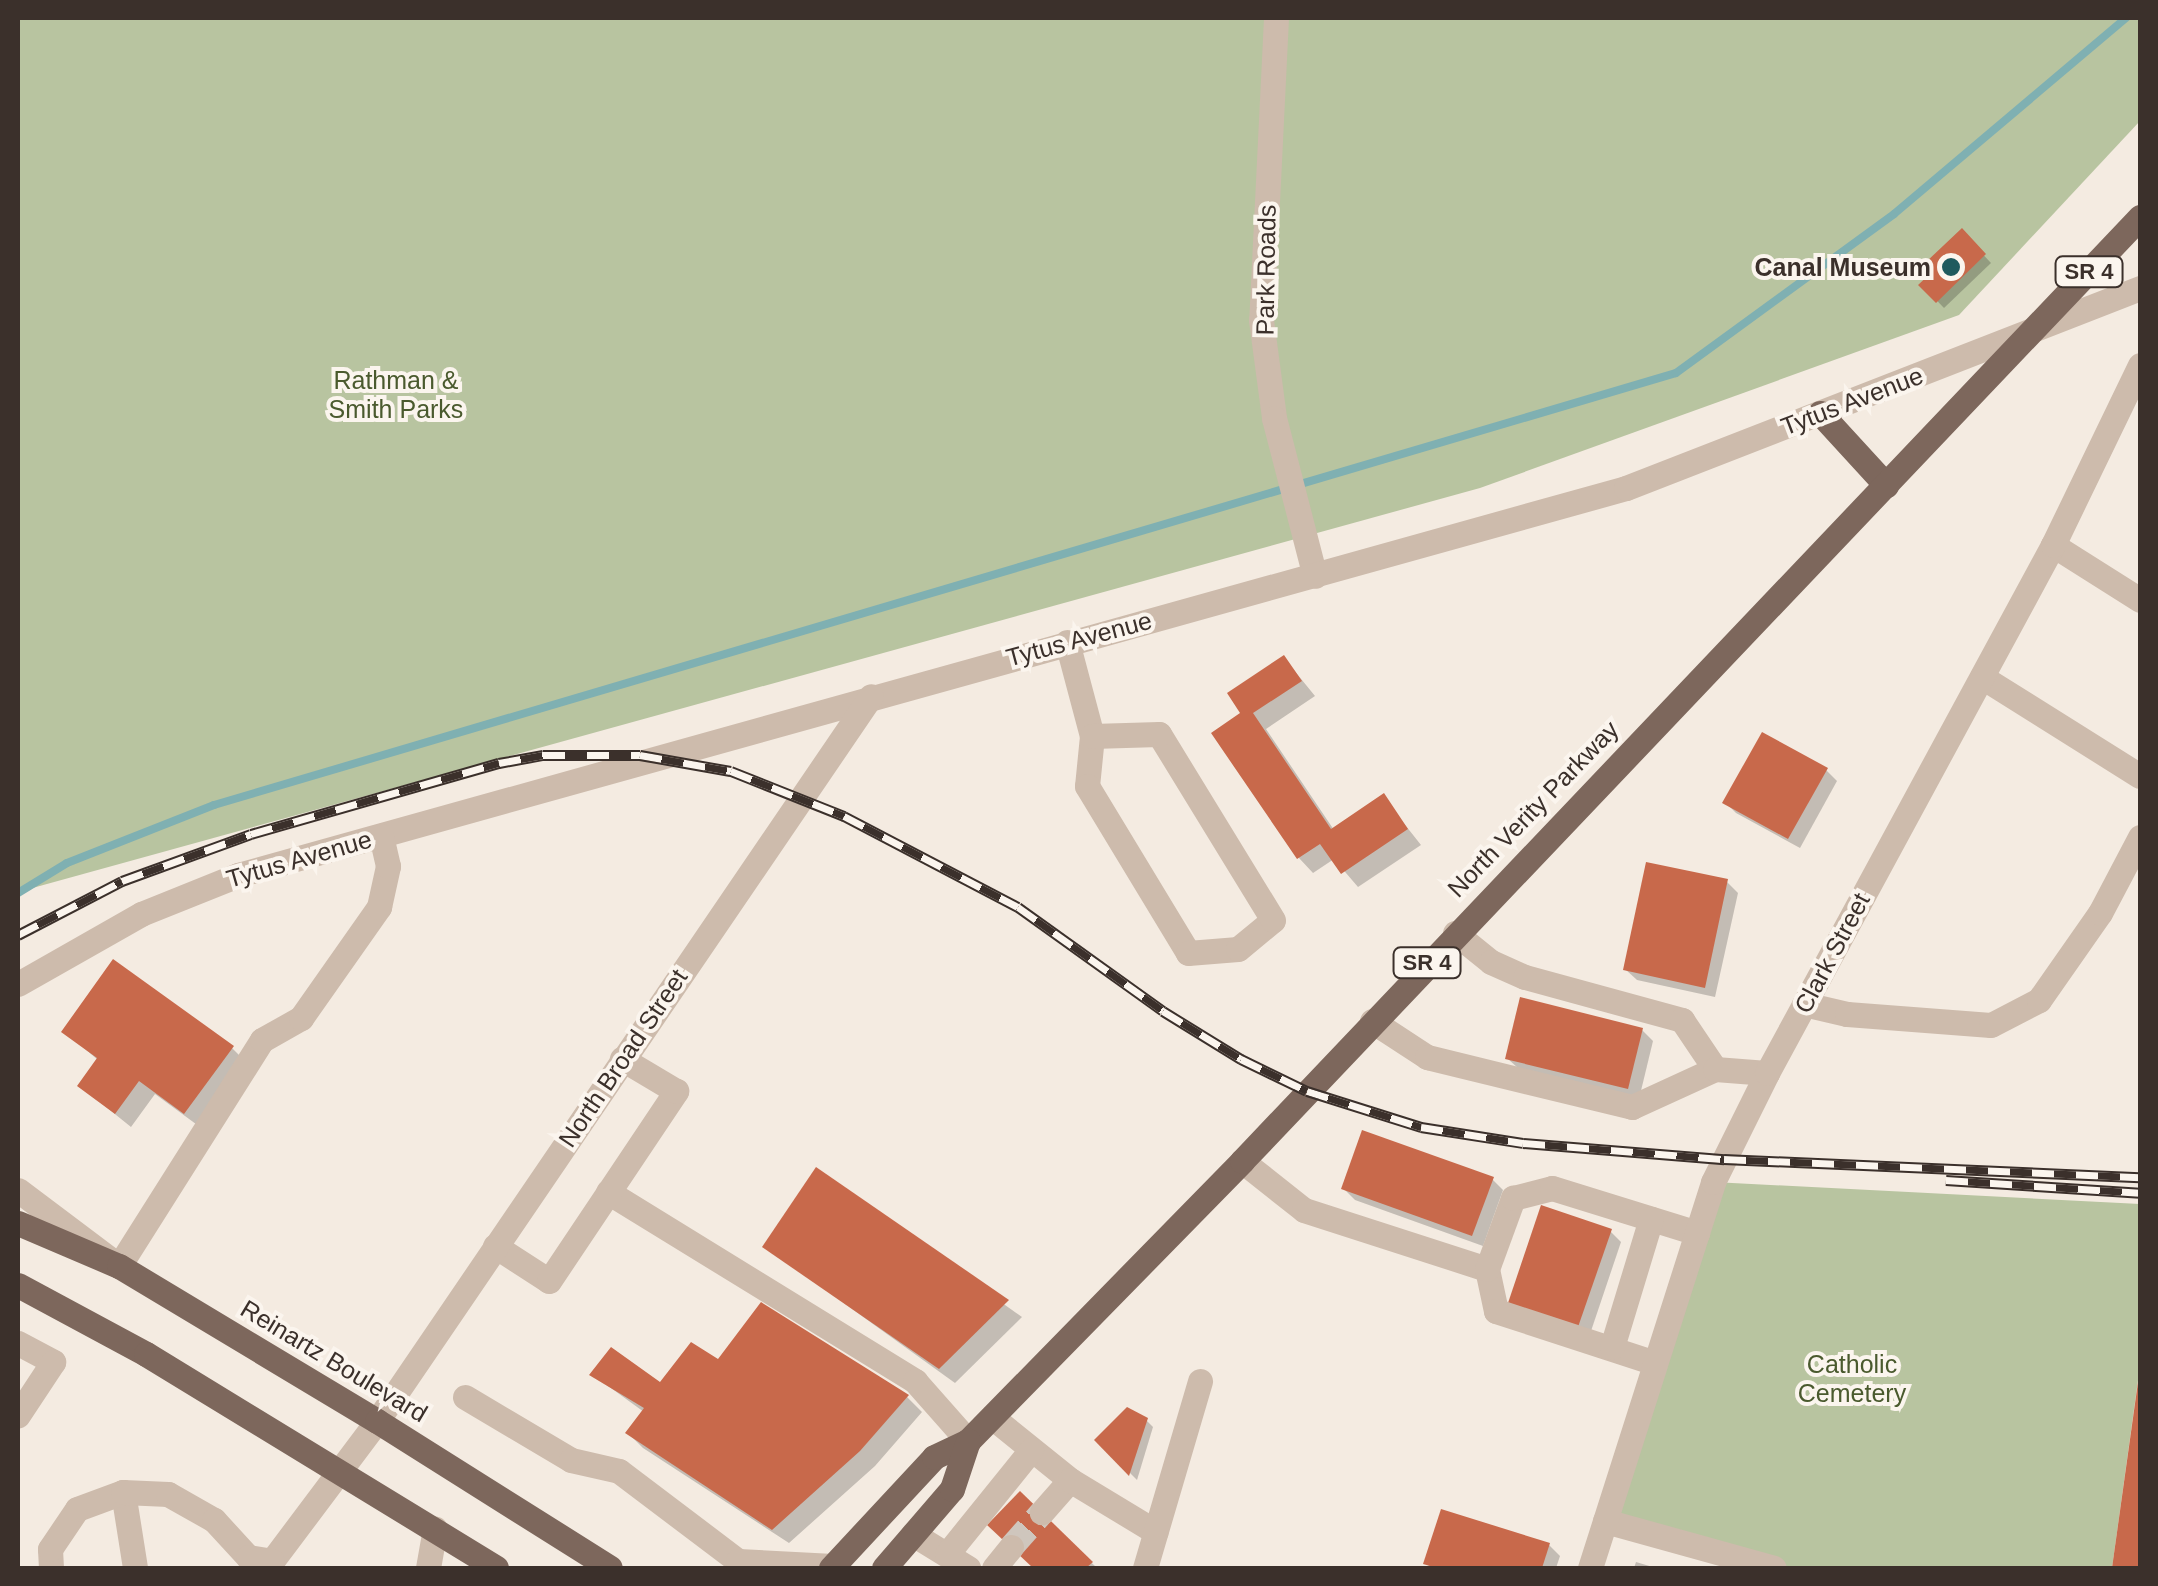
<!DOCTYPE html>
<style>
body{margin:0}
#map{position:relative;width:2158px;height:1586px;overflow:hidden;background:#f4ebe1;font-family:Helvetica,sans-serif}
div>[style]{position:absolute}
.green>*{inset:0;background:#b8c4a0}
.shadow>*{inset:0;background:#0003}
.stream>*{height:8px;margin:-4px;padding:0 4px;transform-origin:4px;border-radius:4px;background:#7fb0b2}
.building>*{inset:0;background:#c8694b}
.minor-tunnel>*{height:25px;margin-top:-12.5px;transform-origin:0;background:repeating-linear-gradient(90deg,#cfc6bd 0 25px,transparent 0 37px)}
.minor>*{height:25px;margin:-12.5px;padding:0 12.5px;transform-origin:12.5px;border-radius:12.5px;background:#cdbbac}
.major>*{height:25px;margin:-12.5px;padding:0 12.5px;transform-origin:12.5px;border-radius:12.5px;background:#7d675c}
.rail>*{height:11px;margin-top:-5.5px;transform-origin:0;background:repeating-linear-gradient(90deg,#fbf5ee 0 22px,#3b302b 0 44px);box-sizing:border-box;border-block:2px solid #3b302b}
.dots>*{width:28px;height:28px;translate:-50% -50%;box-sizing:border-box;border:5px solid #fbf5ee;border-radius:50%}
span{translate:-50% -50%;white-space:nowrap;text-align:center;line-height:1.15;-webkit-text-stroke:8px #fbf5ee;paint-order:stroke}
.shield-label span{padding:2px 8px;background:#fbf5ee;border:2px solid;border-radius:8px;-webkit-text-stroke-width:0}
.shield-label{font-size:22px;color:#3b302b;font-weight:700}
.poi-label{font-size:25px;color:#3b302b;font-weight:700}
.right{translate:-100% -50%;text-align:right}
.street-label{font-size:25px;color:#3b302b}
.park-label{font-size:25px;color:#4a5a2e}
.frame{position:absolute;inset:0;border:20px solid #3b302b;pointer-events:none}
</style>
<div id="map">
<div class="green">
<i style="clip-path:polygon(18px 18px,2140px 18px,2140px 121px,1959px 315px,1480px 488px,18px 892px)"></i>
<i style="clip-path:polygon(1713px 1182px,2140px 1204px,2140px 1366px,2112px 1568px,1774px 1568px,1605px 1521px)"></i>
</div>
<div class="shadow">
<i style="clip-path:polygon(1962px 232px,1991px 263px,1944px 308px,1922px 285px)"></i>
<i style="clip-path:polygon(1284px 658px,1315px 696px,1266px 729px,1334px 830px,1383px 797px,1421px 845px,1358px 887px,1334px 859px,1313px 873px,1299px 858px,1244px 714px)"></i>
<i style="clip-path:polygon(1826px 770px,1837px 781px,1800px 848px,1736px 813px,1725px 802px)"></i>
<i style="clip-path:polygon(1727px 882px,1738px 893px,1715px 997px,1637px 980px,1625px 969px)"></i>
<i style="clip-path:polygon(1642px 1030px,1653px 1041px,1639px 1099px,1519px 1069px,1507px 1058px)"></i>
<i style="clip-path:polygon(64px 1031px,232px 1048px,247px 1063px,200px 1127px,155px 1094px,131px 1127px,80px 1086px,98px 1060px)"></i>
<i style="clip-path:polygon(817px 1171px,1022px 1317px,955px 1383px,766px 1247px)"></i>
<i style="clip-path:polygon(1492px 1179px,1503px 1190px,1483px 1246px,1355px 1200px,1344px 1189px)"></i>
<i style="clip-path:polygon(1610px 1231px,1621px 1242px,1589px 1337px,1522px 1314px)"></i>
<i style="clip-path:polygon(718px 1363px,907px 1397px,922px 1412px,875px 1466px,789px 1543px,643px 1448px,628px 1433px,644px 1412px,593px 1375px,660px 1385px)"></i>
<i style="clip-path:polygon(2140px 1384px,2140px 1568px,2114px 1568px)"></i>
<i style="clip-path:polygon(1146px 1420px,1153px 1427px,1137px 1480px,1097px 1440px)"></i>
<i style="clip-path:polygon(1020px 1494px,1097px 1568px,1036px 1568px,991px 1524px)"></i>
<i style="clip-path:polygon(1549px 1545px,1560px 1556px,1556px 1568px,1431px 1568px,1426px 1563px)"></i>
<i style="clip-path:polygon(1636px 1562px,1656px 1568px,1634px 1568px)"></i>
</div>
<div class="stream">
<i style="left:18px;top:893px;width:57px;rotate:-31.5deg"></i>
<i style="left:67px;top:863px;width:158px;rotate:-21.5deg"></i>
<i style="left:214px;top:805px;width:1524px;rotate:-16.46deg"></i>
<i style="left:1676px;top:373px;width:270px;rotate:-36.1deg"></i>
<i style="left:1894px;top:214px;width:304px;rotate:-40.2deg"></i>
</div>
<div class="building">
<i style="clip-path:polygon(1962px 228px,1986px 254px,1936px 303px,1918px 285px,1933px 271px,1925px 263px)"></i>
<i style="clip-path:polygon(1284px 655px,1302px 681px,1253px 713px,1331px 829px,1384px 793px,1408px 829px,1341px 874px,1320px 844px,1297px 859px,1211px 733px,1240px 713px,1227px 693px)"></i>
<i style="clip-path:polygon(1762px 732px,1828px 768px,1788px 839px,1722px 803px)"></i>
<i style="clip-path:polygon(1646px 862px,1728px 879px,1705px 988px,1623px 970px)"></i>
<i style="clip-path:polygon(113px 959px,234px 1046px,184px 1114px,139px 1081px,115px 1114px,77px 1086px,97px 1058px,61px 1032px)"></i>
<i style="clip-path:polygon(1520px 997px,1643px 1028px,1628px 1089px,1505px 1059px)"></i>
<i style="clip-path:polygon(1362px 1130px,1494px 1177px,1472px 1236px,1341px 1189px)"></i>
<i style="clip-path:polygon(816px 1167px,1009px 1300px,939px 1369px,762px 1247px)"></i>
<i style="clip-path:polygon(1541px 1205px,1612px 1229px,1578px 1327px,1508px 1303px)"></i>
<i style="clip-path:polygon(761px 1302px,909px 1395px,860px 1451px,772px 1530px,625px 1433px,644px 1408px,589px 1375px,611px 1347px,660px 1382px,691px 1342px,718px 1359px)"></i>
<i style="clip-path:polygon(2138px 1382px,2140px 1568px,2112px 1568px)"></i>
<i style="clip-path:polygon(1127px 1407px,1148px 1418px,1129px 1476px,1094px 1440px)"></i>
<i style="clip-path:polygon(1020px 1491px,1093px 1562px,1086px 1568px,1033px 1568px,987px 1525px)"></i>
<i style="clip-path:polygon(1441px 1509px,1550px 1543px,1542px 1568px,1437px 1568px,1423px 1564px)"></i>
</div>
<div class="minor-tunnel">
<i style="left:1011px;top:1547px;width:47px;rotate:-48.5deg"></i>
</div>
<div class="minor">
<i style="left:1276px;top:18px;width:302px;rotate:92.8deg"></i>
<i style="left:1261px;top:320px;width:99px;rotate:82.4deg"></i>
<i style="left:1274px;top:418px;width:163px;rotate:75.5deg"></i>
<i style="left:2053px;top:545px;width:103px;rotate:32.3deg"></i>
<i style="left:1067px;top:642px;width:97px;rotate:75.1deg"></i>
<i style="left:1092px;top:736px;width:50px;rotate:95.7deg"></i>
<i style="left:1087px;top:786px;width:195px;rotate:58.8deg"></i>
<i style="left:1188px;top:953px;width:50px;rotate:-4.6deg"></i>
<i style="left:1238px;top:949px;width:45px;rotate:-39.6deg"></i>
<i style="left:1273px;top:920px;width:218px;rotate:-121.5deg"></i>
<i style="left:1159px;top:734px;width:67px;rotate:178.3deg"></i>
<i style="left:1982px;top:677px;width:186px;rotate:32.1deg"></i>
<i style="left:1455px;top:933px;width:46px;rotate:38.9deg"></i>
<i style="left:1491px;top:962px;width:37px;rotate:24deg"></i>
<i style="left:1525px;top:977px;width:163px;rotate:15.3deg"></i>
<i style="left:1682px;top:1020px;width:59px;rotate:56deg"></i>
<i style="left:18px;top:984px;width:142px;rotate:-29.6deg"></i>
<i style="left:141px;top:914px;width:105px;rotate:-21.9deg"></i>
<i style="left:238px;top:875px;width:1441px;rotate:-15.58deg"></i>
<i style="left:1626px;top:488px;width:552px;rotate:-21.26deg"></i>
<i style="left:1804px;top:1004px;width:44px;rotate:13.1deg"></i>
<i style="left:1847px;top:1014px;width:144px;rotate:4.4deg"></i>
<i style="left:1991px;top:1025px;width:54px;rotate:-27.5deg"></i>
<i style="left:2039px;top:1000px;width:106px;rotate:-55deg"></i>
<i style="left:2100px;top:913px;width:86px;rotate:-62.2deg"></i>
<i style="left:1372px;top:1021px;width:66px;rotate:33.2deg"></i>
<i style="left:1427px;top:1057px;width:211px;rotate:13.7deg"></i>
<i style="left:1632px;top:1107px;width:91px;rotate:-24.6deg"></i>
<i style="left:1715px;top:1069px;width:52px;rotate:4.4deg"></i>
<i style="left:1242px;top:1161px;width:79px;rotate:38.3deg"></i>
<i style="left:1304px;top:1210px;width:192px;rotate:17.9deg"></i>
<i style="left:1487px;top:1269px;width:43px;rotate:77.9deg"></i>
<i style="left:1496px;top:1311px;width:167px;rotate:18.1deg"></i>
<i style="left:18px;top:1190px;width:126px;rotate:37deg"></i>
<i style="left:119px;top:1266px;width:267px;rotate:-57.7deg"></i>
<i style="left:262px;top:1040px;width:45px;rotate:-29.4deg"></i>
<i style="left:301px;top:1018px;width:136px;rotate:-54.9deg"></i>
<i style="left:379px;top:907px;width:42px;rotate:-77.6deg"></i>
<i style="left:388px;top:866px;width:31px;rotate:-103deg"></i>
<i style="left:608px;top:1192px;width:361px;rotate:31.6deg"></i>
<i style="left:915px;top:1381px;width:80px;rotate:48.5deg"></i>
<i style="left:495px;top:1246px;width:64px;rotate:32.9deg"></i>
<i style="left:549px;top:1281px;width:229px;rotate:-56.2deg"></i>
<i style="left:676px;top:1091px;width:63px;rotate:-149.3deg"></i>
<i style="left:1487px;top:1269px;width:76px;rotate:-69.9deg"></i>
<i style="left:1513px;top:1198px;width:40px;rotate:-14.4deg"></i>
<i style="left:1552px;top:1188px;width:152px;rotate:17.2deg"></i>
<i style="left:18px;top:1343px;width:40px;rotate:28deg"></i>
<i style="left:53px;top:1362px;width:64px;rotate:123.4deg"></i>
<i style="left:1612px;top:1347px;width:134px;rotate:-73.1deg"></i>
<i style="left:465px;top:1397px;width:123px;rotate:30.7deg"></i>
<i style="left:571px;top:1460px;width:49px;rotate:12.9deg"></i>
<i style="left:619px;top:1471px;width:149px;rotate:37.1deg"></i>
<i style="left:738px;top:1561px;width:95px;rotate:3deg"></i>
<i style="left:992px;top:1417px;width:100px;rotate:38.9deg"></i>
<i style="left:1070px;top:1480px;width:43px;rotate:131.2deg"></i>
<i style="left:1070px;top:1480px;width:100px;rotate:31.2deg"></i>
<i style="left:123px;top:1492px;width:77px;rotate:81deg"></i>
<i style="left:1605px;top:1521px;width:175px;rotate:15.5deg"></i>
<i style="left:913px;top:1534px;width:65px;rotate:31.7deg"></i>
<i style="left:947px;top:1554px;width:134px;rotate:-51.1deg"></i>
<i style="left:272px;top:1561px;width:175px;rotate:-53.1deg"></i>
<i style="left:377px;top:1421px;width:877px;rotate:-55.73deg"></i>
<i style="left:51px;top:1568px;width:19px;rotate:-93deg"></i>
<i style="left:50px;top:1549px;width:48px;rotate:-56deg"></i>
<i style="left:77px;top:1509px;width:49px;rotate:-20.3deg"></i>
<i style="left:123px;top:1492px;width:45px;rotate:2.5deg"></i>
<i style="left:168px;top:1494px;width:53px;rotate:29.5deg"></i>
<i style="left:214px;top:1520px;width:50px;rotate:47.4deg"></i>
<i style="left:248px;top:1557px;width:24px;rotate:9deg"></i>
<i style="left:428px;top:1568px;width:40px;rotate:-80deg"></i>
<i style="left:994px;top:1568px;width:27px;rotate:-51deg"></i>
<i style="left:1145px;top:1568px;width:195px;rotate:-73.6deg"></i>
<i style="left:1590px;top:1568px;width:405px;rotate:-72.3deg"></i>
<i style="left:1713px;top:1182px;width:122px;rotate:-63.6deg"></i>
<i style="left:1767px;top:1073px;width:600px;rotate:-61.56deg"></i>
<i style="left:2053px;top:545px;width:200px;rotate:-64.2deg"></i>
</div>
<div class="major">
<i style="left:1820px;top:413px;width:98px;rotate:47.5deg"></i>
<i style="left:18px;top:1223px;width:110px;rotate:23.1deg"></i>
<i style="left:119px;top:1266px;width:301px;rotate:31deg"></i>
<i style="left:377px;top:1421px;width:275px;rotate:32.2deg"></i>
<i style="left:18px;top:1285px;width:145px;rotate:28.3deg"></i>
<i style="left:146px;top:1354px;width:410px;rotate:31.4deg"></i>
<i style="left:831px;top:1568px;width:151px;rotate:-47.1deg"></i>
<i style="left:934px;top:1457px;width:38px;rotate:-25deg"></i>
<i style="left:968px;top:1441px;width:392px;rotate:-45.6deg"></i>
<i style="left:1242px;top:1161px;width:1303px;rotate:-46.43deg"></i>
<i style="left:884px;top:1568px;width:104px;rotate:-49.3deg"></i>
<i style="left:952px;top:1489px;width:51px;rotate:-71.6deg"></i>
</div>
<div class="rail">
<i style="left:18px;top:935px;width:117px;rotate:-27.4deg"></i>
<i style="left:122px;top:881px;width:137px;rotate:-20deg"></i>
<i style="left:251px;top:834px;width:258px;rotate:-16deg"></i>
<i style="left:499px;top:763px;width:45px;rotate:-10.3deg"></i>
<i style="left:543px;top:755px;width:97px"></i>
<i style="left:640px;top:755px;width:92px;rotate:10deg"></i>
<i style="left:731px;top:771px;width:122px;rotate:21.7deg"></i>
<i style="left:844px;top:816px;width:196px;rotate:27.6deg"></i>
<i style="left:1018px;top:907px;width:178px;rotate:35.6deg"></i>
<i style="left:1163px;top:1011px;width:92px;rotate:31.6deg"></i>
<i style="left:1241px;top:1059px;width:73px;rotate:25.9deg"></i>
<i style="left:1307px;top:1091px;width:120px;rotate:17.5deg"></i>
<i style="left:1421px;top:1127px;width:103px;rotate:8.9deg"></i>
<i style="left:1523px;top:1143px;width:202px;rotate:4.6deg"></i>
<i style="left:1724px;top:1159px;width:416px;rotate:2.5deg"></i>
<i style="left:1946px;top:1180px;width:194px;rotate:3.8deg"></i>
</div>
<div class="dots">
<i style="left:1951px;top:267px;background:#1f5a5e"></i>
</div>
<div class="shield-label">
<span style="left:2089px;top:272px">SR 4</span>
<span style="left:1427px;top:963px">SR 4</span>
</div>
<div class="poi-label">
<span class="right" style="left:1931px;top:267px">Canal Museum</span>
</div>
<div class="street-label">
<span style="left:1266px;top:270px;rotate:-89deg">Park Roads</span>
<span style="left:1852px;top:401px;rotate:-21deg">Tytus Avenue</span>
<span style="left:1079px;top:639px;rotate:-15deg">Tytus Avenue</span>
<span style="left:1533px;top:809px;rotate:-46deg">North Verity Parkway</span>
<span style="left:299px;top:859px;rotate:-16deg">Tytus Avenue</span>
<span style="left:1832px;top:953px;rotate:-62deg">Clark Street</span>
<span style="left:623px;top:1058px;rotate:-56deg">North Broad Street</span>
<span style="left:334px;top:1361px;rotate:31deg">Reinartz Boulevard</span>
</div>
<div class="park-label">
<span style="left:396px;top:395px">Rathman &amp;<br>Smith Parks</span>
<span style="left:1852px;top:1379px">Catholic<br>Cemetery</span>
</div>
<div class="frame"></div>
</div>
